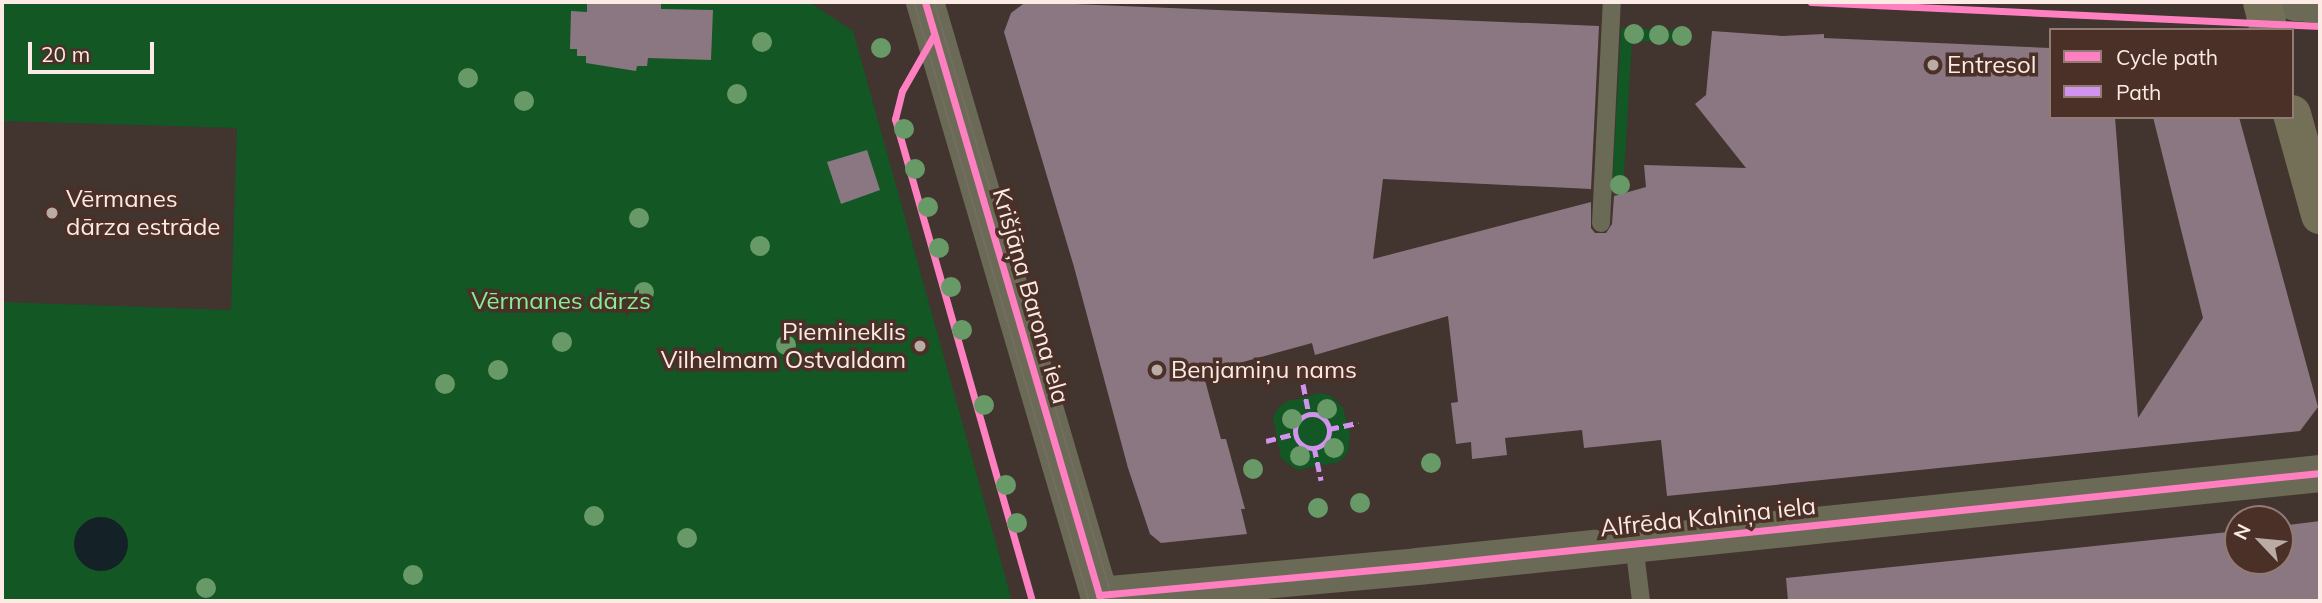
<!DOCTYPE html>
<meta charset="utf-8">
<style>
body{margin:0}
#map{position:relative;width:2322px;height:603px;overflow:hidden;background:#42342f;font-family:Mulish,sans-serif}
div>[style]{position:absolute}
.green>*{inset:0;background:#125724}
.water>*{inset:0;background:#142227}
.round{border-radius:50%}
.building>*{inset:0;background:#8b7781}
.service>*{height:18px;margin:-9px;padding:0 9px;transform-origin:9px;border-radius:9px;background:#6b6a56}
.minor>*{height:37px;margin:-18.5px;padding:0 18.5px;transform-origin:18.5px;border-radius:18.5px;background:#6b6a56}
.tertiary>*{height:38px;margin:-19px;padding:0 19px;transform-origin:19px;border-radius:19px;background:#6b6a56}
.primary>*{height:38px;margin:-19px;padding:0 19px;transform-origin:19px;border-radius:19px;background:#747058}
.tram>*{height:2px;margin:-1px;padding:0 1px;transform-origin:1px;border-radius:1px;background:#746e62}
.quiet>*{height:5px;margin-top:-2.5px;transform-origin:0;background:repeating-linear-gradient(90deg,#d193ec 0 10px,transparent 0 15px)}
.quiet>.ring{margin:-2.5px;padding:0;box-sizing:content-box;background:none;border:5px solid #d193ec;border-radius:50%}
.cycleway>*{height:7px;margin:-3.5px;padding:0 3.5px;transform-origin:3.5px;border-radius:3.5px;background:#ff80c0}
.trees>*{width:20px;height:20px;margin:-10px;border-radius:50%;background:#689a67}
.dots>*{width:19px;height:19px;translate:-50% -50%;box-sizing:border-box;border:4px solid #4a3027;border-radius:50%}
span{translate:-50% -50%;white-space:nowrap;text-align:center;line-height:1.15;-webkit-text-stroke:7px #4a3027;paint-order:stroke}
.poi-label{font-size:24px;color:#fcebe5}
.left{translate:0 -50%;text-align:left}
.right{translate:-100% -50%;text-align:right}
.street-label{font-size:24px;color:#fcebe5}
.park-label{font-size:24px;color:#87ee95}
.frame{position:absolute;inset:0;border:4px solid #fcebe5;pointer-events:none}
.legend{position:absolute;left:2049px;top:28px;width:245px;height:91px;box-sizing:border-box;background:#4a3027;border:2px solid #917b73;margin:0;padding:9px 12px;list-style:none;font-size:21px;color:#fcebe5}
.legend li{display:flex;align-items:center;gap:14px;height:35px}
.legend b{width:35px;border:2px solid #917b73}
.north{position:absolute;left:2224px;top:505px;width:70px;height:70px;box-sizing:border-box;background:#4a3027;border:2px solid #917b73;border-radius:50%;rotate:296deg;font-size:19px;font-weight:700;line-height:28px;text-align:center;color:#fcebe5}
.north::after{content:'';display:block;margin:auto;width:24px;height:32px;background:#bbaba5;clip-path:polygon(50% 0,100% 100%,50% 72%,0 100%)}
.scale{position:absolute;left:28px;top:42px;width:126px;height:32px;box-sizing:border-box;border:4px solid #fcebe5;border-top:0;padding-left:9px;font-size:21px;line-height:24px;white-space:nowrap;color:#fcebe5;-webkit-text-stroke:5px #4a3027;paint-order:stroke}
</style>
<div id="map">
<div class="green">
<i style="clip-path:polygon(2px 2px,809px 2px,853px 31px,1012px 601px,2px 601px,2px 302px,231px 310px,237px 128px,2px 121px)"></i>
<i style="clip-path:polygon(1621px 28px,1690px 31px,1689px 42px,1632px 41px,1623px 191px,1612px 190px)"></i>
<i style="clip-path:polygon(1321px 393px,1331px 396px,1343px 408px,1350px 434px,1348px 452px,1339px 462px,1297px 470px,1281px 458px,1273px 417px,1279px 407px,1288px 401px)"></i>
</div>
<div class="water">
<i class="round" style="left:74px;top:517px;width:54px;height:54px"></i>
</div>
<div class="building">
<i style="clip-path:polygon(587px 2px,661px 2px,661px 9px,713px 10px,711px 60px,648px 58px,647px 66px,637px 66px,636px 71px,586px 63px,586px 56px,577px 56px,577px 49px,570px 49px,571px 11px,587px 12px)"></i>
<i style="clip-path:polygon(1026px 2px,1599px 26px,1591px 189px,1383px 179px,1373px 259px,1591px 202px,1591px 228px,1595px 233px,1606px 233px,1612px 224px,1614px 196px,1646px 187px,1644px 165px,1746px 168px,1695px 104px,1706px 95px,1712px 31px,1782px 36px,1824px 34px,1824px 38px,2051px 48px,2051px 117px,2115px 117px,2138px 418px,2203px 318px,2153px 117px,2239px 117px,2318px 407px,2300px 431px,1667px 496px,1661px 440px,1584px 448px,1582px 430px,1505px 438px,1507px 455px,1472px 459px,1471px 442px,1456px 444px,1451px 403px,1458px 402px,1448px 316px,1315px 355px,1312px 343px,1203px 373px,1221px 439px,1226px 439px,1245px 509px,1241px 509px,1247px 534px,1161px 543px,1150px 534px,1128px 468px,1074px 267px,1004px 32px,1011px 13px)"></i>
<i style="clip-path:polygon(867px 150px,880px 190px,841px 204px,827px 162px)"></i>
<i style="clip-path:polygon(2320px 521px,2320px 601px,1788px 601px,1786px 578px,2238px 531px,2238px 561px,2280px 561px,2280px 526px)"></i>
</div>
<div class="service">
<i style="left:1601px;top:223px;width:221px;rotate:-87.2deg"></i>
<i style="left:1634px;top:544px;width:57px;rotate:83deg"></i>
</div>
<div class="minor">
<i style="left:2295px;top:2px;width:25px;rotate:5deg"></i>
<i style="left:1099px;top:595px;width:319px;rotate:-5.2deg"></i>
<i style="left:1417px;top:566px;width:908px;rotate:-5.88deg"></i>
</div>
<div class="tertiary">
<i style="left:925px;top:2px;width:624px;rotate:73.63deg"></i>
</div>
<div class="primary">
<i style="left:2262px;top:2px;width:29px;rotate:76deg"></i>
<i style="left:2292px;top:114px;width:105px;rotate:74.5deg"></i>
</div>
<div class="tram">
<i style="left:914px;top:2px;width:624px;rotate:73.71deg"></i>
<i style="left:934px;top:2px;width:625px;rotate:73.36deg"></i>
</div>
<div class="quiet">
<i style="left:1303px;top:384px;width:31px;rotate:79deg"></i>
<i class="ring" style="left:1295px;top:414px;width:29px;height:29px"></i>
<i style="left:1329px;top:429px;width:30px;rotate:-12deg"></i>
<i style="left:1266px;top:441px;width:30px;rotate:-14deg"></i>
<i style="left:1314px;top:447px;width:34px;rotate:78deg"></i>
</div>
<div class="cycleway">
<i style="left:925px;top:2px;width:624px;rotate:73.63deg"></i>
<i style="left:1811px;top:2px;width:510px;rotate:2.7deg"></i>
<i style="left:934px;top:35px;width:64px;rotate:119.7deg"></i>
<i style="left:902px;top:91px;width:29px;rotate:104deg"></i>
<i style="left:895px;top:119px;width:501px;rotate:74.13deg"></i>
<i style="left:1099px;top:595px;width:319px;rotate:-5.2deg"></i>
<i style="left:1417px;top:566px;width:908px;rotate:-5.88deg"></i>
</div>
<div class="trees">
<i style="left:1634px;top:34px"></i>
<i style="left:1659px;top:35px"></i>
<i style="left:1682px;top:36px"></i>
<i style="left:762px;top:42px"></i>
<i style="left:881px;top:48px"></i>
<i style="left:468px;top:78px"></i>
<i style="left:737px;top:94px"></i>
<i style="left:524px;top:101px"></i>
<i style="left:904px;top:129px"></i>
<i style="left:915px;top:169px"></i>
<i style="left:1620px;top:185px"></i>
<i style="left:928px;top:207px"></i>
<i style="left:639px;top:218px"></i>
<i style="left:760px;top:246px"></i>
<i style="left:939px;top:248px"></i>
<i style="left:951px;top:287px"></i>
<i style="left:644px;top:292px"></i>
<i style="left:962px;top:330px"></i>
<i style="left:562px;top:342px"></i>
<i style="left:786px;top:345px"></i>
<i style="left:498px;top:370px"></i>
<i style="left:445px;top:384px"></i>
<i style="left:984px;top:405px"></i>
<i style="left:1327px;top:409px"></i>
<i style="left:1292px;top:419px"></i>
<i style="left:1334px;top:448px"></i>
<i style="left:1300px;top:456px"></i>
<i style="left:1431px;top:463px"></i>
<i style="left:1253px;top:469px"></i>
<i style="left:1006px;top:485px"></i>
<i style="left:1360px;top:503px"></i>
<i style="left:1318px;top:508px"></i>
<i style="left:594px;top:516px"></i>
<i style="left:1017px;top:523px"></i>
<i style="left:687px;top:538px"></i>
<i style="left:413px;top:575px"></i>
<i style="left:206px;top:588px"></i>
</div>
<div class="dots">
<i style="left:1933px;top:65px;background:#bbaba5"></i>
<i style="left:52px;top:213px;background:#bbaba5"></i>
<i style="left:920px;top:346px;background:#bbaba5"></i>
<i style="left:1157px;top:370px;background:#bbaba5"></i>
</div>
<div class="poi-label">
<span class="left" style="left:1947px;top:65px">Entresol</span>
<span class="left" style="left:66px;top:213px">Vērmanes<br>dārza estrāde</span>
<span class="right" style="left:906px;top:346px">Piemineklis<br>Vilhelmam Ostvaldam</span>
<span class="left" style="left:1171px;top:370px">Benjamiņu nams</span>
</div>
<div class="street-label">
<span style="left:1031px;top:296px;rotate:74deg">Krišjāņa Barona iela</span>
<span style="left:1708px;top:517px;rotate:-6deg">Alfrēda Kalniņa iela</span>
</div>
<div class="park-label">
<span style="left:561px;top:301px">Vērmanes dārzs</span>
</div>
<div class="frame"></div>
<ul class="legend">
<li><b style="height:9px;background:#ff80c0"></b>Cycle path</li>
<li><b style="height:9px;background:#d193ec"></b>Path</li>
</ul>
<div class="north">N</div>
<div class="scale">20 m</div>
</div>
